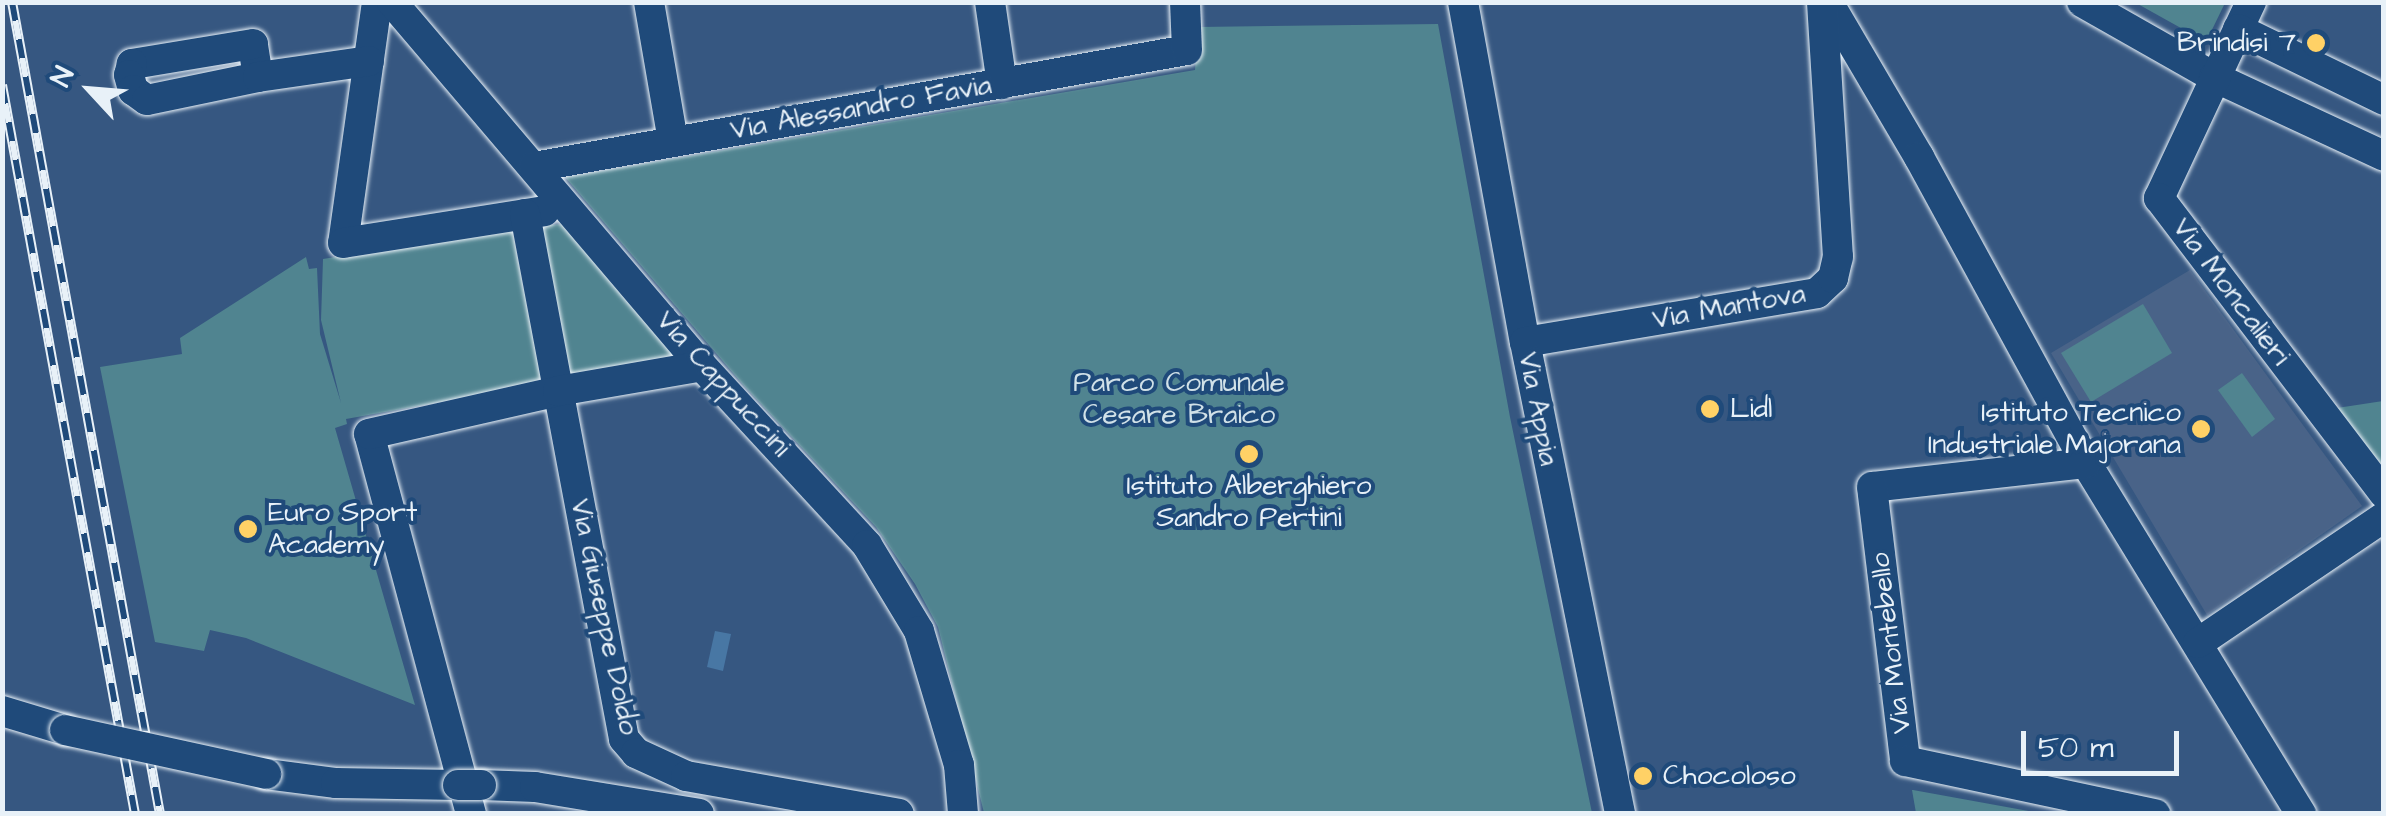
<!DOCTYPE html>
<style>
body{margin:0}
#map{position:relative;width:2386px;height:816px;overflow:hidden;background:#365781;font-family:"Architects Daughter",sans-serif}
div>[style]{position:absolute}
.built>*{inset:0;background:#496388}
.green>*{inset:0;background:#508490}
.water>*{inset:0;background:#4877a4}
.roads{filter:drop-shadow(0 0 2px #e8f1f8) drop-shadow(0 0 2px #e8f1f8)}
.minor>*{height:30px;margin:-15px;padding:0 15px;transform-origin:15px;border-radius:15px;background:#1f4a7a}
.rail>*{height:10px;margin-top:-5px;transform-origin:0;background:repeating-linear-gradient(90deg,#1f4a7a 0 19px,#e8f1f8 0 38px);box-sizing:border-box;border-block:2px solid #e8f1f8}
.bridges{filter:drop-shadow(0 0 2px #e8f1f8) drop-shadow(0 0 2px #e8f1f8)}
.minor-bridge>*{height:30px;margin:-15px;padding:0 15px;transform-origin:15px;border-radius:15px;background:#1f4a7a}
.dots>*{width:28px;height:28px;translate:-50% -50%;box-sizing:border-box;border:5px solid #1f4a7a;border-radius:50%}
span{translate:-50% -50%;white-space:nowrap;text-align:center;line-height:1.15;-webkit-text-stroke:8px #1f4a7a;paint-order:stroke}
.poi-label{font-size:28px;color:#e8f1f8}
.right{translate:-100% -50%;text-align:right}
.left{translate:0 -50%;text-align:left}
.street-label{font-size:28px;color:#e8f1f8}
.park-label{font-size:28px;color:#d1e1e8}
.frame{position:absolute;inset:0;border:5px solid #e8f1f8;pointer-events:none}
.north{position:absolute;left:40px;top:40px;width:100px;height:100px;-webkit-text-stroke:8px #1f4a7a;paint-order:stroke;rotate:296deg;font-size:28px;font-weight:700;line-height:40px;text-align:center;color:#e8f1f8}
.north::after{content:'';display:block;margin:auto;width:35px;height:45px;background:#e8f1f8;clip-path:polygon(50% 0,100% 100%,50% 72%,0 100%)}
.scale{position:absolute;left:2021px;top:731px;width:158px;height:45px;box-sizing:border-box;border:5px solid #e8f1f8;border-top:0;padding-left:12px;font-size:30px;line-height:35px;white-space:nowrap;color:#e8f1f8;-webkit-text-stroke:8px #1f4a7a;paint-order:stroke}
</style>
<div id="map">
<div class="built">
<i style="clip-path:polygon(2190px 270px,2362px 506px,2207px 615px,2051px 353px)"></i>
</div>
<div class="green">
<i style="clip-path:polygon(2136px 3px,2225px 2px,2225px 3px,2206px 42px)"></i>
<i style="clip-path:polygon(1438px 24px,1510px 417px,1592px 813px,984px 813px,938px 627px,915px 584px,876px 527px,745px 387px,565px 177px,1195px 70px,1198px 27px)"></i>
<i style="clip-path:polygon(563px 224px,680px 357px,570px 378px,536px 226px)"></i>
<i style="clip-path:polygon(512px 228px,542px 384px,346px 419px,347px 424px,335px 428px,415px 705px,246px 638px,210px 630px,204px 651px,155px 642px,100px 367px,182px 354px,180px 338px,306px 257px,309px 269px,317px 268px,320px 334px,341px 403px,321px 320px,323px 259px)"></i>
<i style="clip-path:polygon(2143px 304px,2172px 353px,2091px 402px,2061px 353px)"></i>
<i style="clip-path:polygon(2242px 373px,2275px 419px,2252px 437px,2218px 390px)"></i>
<i style="clip-path:polygon(2383px 401px,2383px 467px,2337px 408px)"></i>
<i style="clip-path:polygon(1912px 790px,1913px 790px,2039px 813px,1916px 813px)"></i>
</div>
<div class="water">
<i style="clip-path:polygon(715px 631px,731px 634px,723px 671px,707px 667px)"></i>
</div>
<div class="roads">
<div class="minor">
<i style="left:377px;top:2px;width:243px;rotate:98deg"></i>
<i style="left:343px;top:243px;width:204px;rotate:-9deg"></i>
<i style="left:392px;top:2px;width:478px;rotate:49.6deg"></i>
<i style="left:702px;top:366px;width:243px;rotate:47.3deg"></i>
<i style="left:867px;top:545px;width:100px;rotate:58.8deg"></i>
<i style="left:919px;top:631px;width:140px;rotate:73.4deg"></i>
<i style="left:959px;top:765px;width:49px;rotate:85.3deg"></i>
<i style="left:649px;top:2px;width:141px;rotate:80.2deg"></i>
<i style="left:990px;top:2px;width:83px;rotate:81.7deg"></i>
<i style="left:1463px;top:2px;width:346px;rotate:79.7deg"></i>
<i style="left:1525px;top:342px;width:481px;rotate:78.6deg"></i>
<i style="left:1828px;top:2px;width:180px;rotate:59.6deg"></i>
<i style="left:1919px;top:157px;width:349px;rotate:61.4deg"></i>
<i style="left:2086px;top:463px;width:412px;rotate:58.5deg"></i>
<i style="left:2082px;top:2px;width:152px;rotate:29.6deg"></i>
<i style="left:2214px;top:77px;width:187px;rotate:24.9deg"></i>
<i style="left:2251px;top:2px;width:217px;rotate:115.1deg"></i>
<i style="left:2159px;top:198px;width:371px;rotate:52.7deg"></i>
<i style="left:2238px;top:29px;width:162px;rotate:25.9deg"></i>
<i style="left:258px;top:77px;width:33px;rotate:-99deg"></i>
<i style="left:253px;top:44px;width:123px;rotate:170.6deg"></i>
<i style="left:132px;top:64px;width:11px;rotate:105deg"></i>
<i style="left:129px;top:75px;width:16px;rotate:75deg"></i>
<i style="left:133px;top:90px;width:17px;rotate:36deg"></i>
<i style="left:147px;top:100px;width:113px;rotate:-11.7deg"></i>
<i style="left:258px;top:77px;width:112px;rotate:-8.2deg"></i>
<i style="left:534px;top:167px;width:663px;rotate:-10.16deg"></i>
<i style="left:1187px;top:50px;width:48px;rotate:-92.4deg"></i>
<i style="left:525px;top:214px;width:534px;rotate:79.32deg"></i>
<i style="left:624px;top:739px;width:18px;rotate:49deg"></i>
<i style="left:636px;top:753px;width:55px;rotate:24.7deg"></i>
<i style="left:686px;top:776px;width:216px;rotate:10.1deg"></i>
<i style="left:1525px;top:342px;width:296px;rotate:-9.5deg"></i>
<i style="left:1817px;top:293px;width:22px;rotate:-43deg"></i>
<i style="left:1833px;top:278px;width:22px;rotate:-77deg"></i>
<i style="left:1838px;top:257px;width:256px;rotate:-93.6deg"></i>
<i style="left:2086px;top:463px;width:215px;rotate:173.6deg"></i>
<i style="left:1872px;top:487px;width:276px;rotate:83.1deg"></i>
<i style="left:1905px;top:761px;width:256px;rotate:12deg"></i>
<i style="left:2198px;top:643px;width:225px;rotate:-34.1deg"></i>
<i style="left:2px;top:711px;width:66px;rotate:16.8deg"></i>
<i style="left:266px;top:774px;width:71px;rotate:7.3deg"></i>
<i style="left:336px;top:783px;width:122px;rotate:0.9deg"></i>
<i style="left:481px;top:785px;width:54px;rotate:2.1deg"></i>
<i style="left:535px;top:787px;width:166px;rotate:9.3deg"></i>
<i style="left:471px;top:814px;width:393px;rotate:-105deg"></i>
<i style="left:369px;top:434px;width:194px;rotate:-12.8deg"></i>
<i style="left:558px;top:391px;width:146px;rotate:-9.8deg"></i>
</div>
</div>
<div class="rail">
<i style="left:12px;top:2px;width:825px;rotate:79.67deg"></i>
<i style="left:2px;top:85px;width:741px;rotate:79.66deg"></i>
</div>
<div class="bridges">
<div class="minor-bridge">
<i style="left:65px;top:730px;width:206px;rotate:12.3deg"></i>
<i style="left:458px;top:785px;width:23px"></i>
</div>
</div>
<div class="dots">
<i style="left:2316px;top:43px;background:#ffd166"></i>
<i style="left:1710px;top:409px;background:#ffd166"></i>
<i style="left:2201px;top:429px;background:#ffd166"></i>
<i style="left:1249px;top:454px;background:#ffd166"></i>
<i style="left:248px;top:529px;background:#ffd166"></i>
<i style="left:1643px;top:776px;background:#ffd166"></i>
</div>
<div class="poi-label">
<span class="right" style="left:2296px;top:43px">Brindisi 7</span>
<span class="left" style="left:1730px;top:409px">Lidl</span>
<span class="right" style="left:2181px;top:429px">Istituto Tecnico<br>Industriale Majorana</span>
<span style="left:1249px;top:502px">Istituto Alberghiero<br>Sandro Pertini</span>
<span class="left" style="left:268px;top:529px">Euro Sport<br>Academy</span>
<span class="left" style="left:1663px;top:776px">Chocoloso</span>
</div>
<div class="street-label">
<span style="left:861px;top:108px;rotate:-10deg">Via Alessandro Favia</span>
<span style="left:2231px;top:292px;rotate:53deg">Via Moncalieri</span>
<span style="left:1729px;top:307px;rotate:-10deg">Via Mantova</span>
<span style="left:723px;top:384px;rotate:48deg">Via Cappuccini</span>
<span style="left:1538px;top:409px;rotate:79deg">Via Appia</span>
<span style="left:604px;top:617px;rotate:78deg">Via Giuseppe Doldo</span>
<span style="left:1891px;top:643px;rotate:-97deg">Via Montebello</span>
</div>
<div class="park-label">
<span style="left:1179px;top:399px">Parco Comunale<br>Cesare Braico</span>
</div>
<div class="frame"></div>
<div class="north">N</div>
<div class="scale">50 m</div>
</div>
